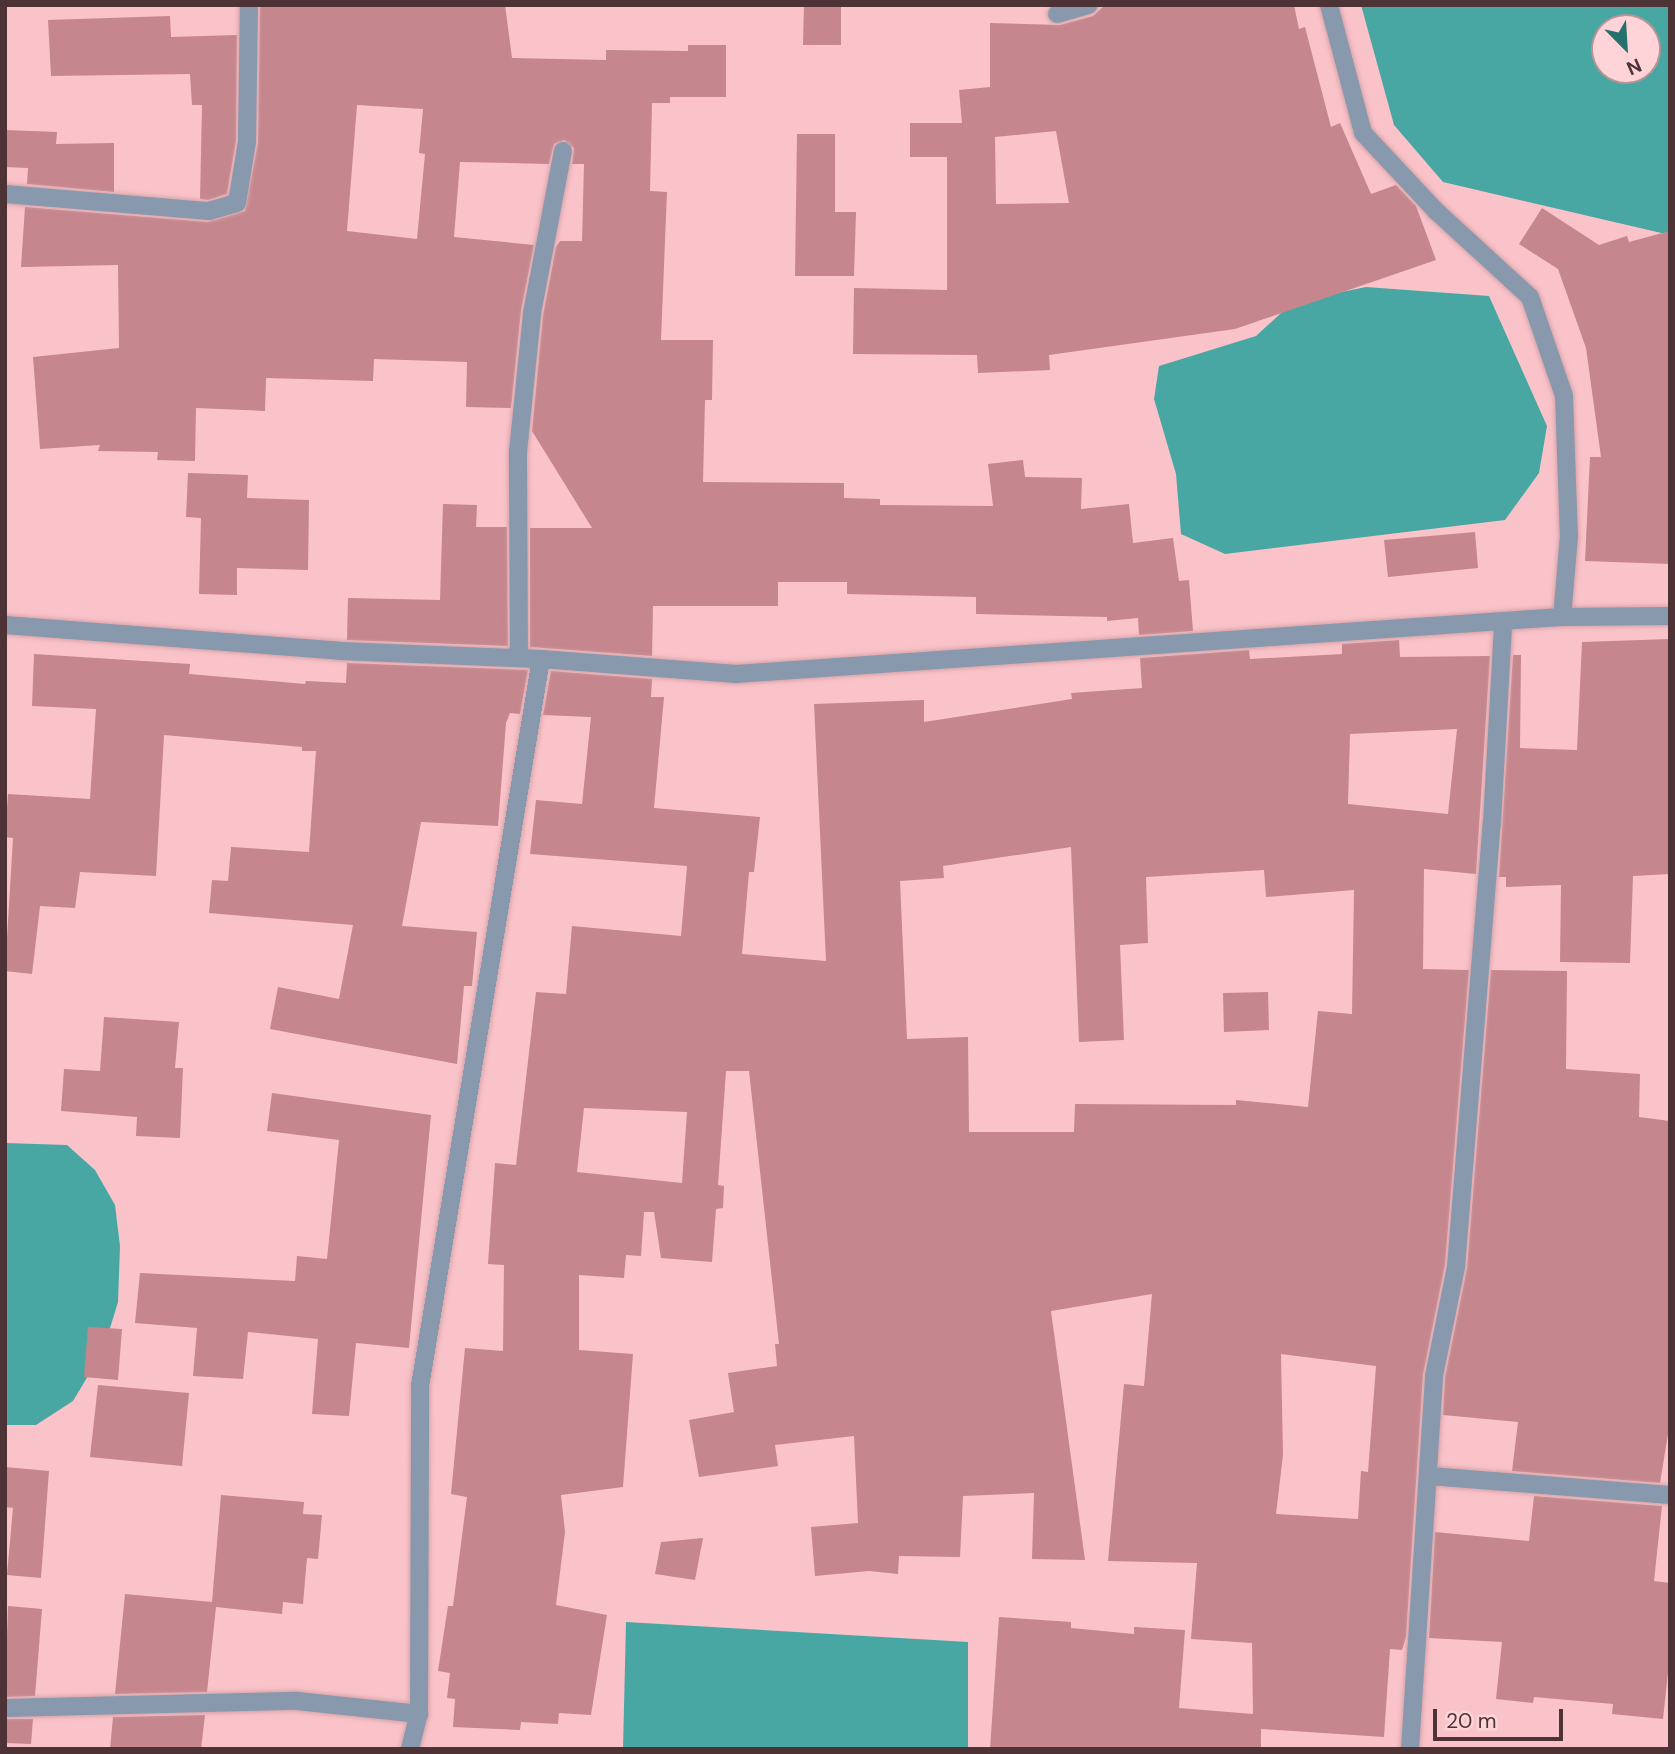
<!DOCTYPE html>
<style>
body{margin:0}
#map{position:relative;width:1675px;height:1754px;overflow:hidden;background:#fac3c9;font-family:"DM Sans",sans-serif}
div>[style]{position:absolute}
.water>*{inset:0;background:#49a7a3}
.building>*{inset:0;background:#c5868d}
.roads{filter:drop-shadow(0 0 2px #d4a3a9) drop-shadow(0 0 2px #d4a3a9)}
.minor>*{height:18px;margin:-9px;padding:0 9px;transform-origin:9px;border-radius:9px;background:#8899ad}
span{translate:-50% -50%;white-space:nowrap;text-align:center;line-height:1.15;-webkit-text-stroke:7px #fed4d8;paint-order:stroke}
.frame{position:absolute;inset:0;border:7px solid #4e3336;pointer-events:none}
.north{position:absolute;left:1591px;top:14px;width:70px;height:70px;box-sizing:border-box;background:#fed4d8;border:2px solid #b89497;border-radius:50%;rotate:156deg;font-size:19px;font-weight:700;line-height:28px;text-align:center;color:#4e3336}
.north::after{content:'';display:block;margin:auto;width:24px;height:32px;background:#26716e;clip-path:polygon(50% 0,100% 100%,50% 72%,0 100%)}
.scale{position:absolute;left:1433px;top:1709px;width:130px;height:32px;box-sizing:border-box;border:4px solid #4e3336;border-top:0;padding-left:9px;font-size:21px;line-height:24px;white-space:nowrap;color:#4e3336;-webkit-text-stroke:5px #fed4d8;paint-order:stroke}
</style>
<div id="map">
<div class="water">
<i style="clip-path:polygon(evenodd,1361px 5px,1670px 5px,1670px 235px,1443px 182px,1394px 125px,1361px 5px,1605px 28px,1647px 28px,1647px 70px,1605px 70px,1605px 28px)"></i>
<i style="clip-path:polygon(1366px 287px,1489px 296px,1547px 426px,1539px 473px,1505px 520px,1225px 554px,1181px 534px,1176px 474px,1154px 399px,1159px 366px,1256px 336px,1293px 302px)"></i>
<i style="clip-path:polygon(5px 1143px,67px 1145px,95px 1170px,115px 1205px,120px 1246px,118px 1302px,103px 1351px,73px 1401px,36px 1425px,5px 1425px)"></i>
<i style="clip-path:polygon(626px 1622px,968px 1642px,968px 1749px,623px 1749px)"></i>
</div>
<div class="building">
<i style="clip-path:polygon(evenodd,260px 5px,505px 5px,512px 58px,606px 60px,606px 50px,688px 51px,688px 45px,726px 45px,726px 97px,670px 97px,670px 103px,652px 103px,650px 191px,667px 192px,661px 340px,713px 340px,712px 400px,705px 400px,703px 482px,844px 483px,844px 498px,880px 499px,880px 505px,993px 506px,988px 464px,1023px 460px,1025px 477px,1082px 478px,1081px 509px,1129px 504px,1133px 543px,1173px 538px,1179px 581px,1189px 580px,1193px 631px,1139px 635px,1138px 618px,1107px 621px,1107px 617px,976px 614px,976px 597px,847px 594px,847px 582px,778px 582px,778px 606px,653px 606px,652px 656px,530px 647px,530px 528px,592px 528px,532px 431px,543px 315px,556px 247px,560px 241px,582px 241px,584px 164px,572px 164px,574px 148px,564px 140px,554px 144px,549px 164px,460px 162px,454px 237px,534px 245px,521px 311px,511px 408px,466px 407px,467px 362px,374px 359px,373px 381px,266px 378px,265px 411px,196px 408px,195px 461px,157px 460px,158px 452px,98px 451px,100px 445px,40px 449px,33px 357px,119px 348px,118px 265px,21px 267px,25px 207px,208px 222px,245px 211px,258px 142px,260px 5px,357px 105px,423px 109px,419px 153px,425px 154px,417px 239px,347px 231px,357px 105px)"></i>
<i style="clip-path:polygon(804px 5px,841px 5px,841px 45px,803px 45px)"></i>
<i style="clip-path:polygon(evenodd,1105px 5px,1294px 5px,1299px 29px,1305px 27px,1331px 127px,1340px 123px,1371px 194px,1396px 185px,1416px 206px,1436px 260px,1235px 329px,1049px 355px,1050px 370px,978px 373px,977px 355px,853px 354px,854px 288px,947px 290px,947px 157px,910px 157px,910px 123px,962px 123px,959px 90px,990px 87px,990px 23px,1060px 25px,1093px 16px,1105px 5px,1056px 131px,1069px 203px,996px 204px,995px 137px,1056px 131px)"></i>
<i style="clip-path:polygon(170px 16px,171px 37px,237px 35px,236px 141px,227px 194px,208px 200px,200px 199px,202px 105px,192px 105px,190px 74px,51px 76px,48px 20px)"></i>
<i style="clip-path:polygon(5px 130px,57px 132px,56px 144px,114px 143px,114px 192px,27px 184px,28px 168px,5px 167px)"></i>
<i style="clip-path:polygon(797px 134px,835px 134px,835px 212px,856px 212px,854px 276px,795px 276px)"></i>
<i style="clip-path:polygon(1542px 208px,1599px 245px,1627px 236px,1629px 242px,1670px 231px,1670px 564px,1585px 561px,1590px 457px,1601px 457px,1586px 348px,1558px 269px,1519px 244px)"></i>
<i style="clip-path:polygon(188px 473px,248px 475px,247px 498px,309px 500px,308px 570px,237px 568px,237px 595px,199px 594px,201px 518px,186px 517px)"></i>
<i style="clip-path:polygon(443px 504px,477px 505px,476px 527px,507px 527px,508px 646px,347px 640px,348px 598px,440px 600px)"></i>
<i style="clip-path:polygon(1475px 532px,1478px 568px,1388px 577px,1384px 540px)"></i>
<i style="clip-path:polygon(1670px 639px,1670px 874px,1633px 876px,1630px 963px,1560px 962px,1561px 885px,1506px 887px,1506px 877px,1499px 877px,1513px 655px,1521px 655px,1520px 748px,1577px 750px,1582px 642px)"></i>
<i style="clip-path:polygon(evenodd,1399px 640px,1400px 657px,1490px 656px,1476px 874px,1424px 869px,1423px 969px,1469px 970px,1445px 1265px,1423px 1375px,1406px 1637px,1402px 1650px,1390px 1649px,1384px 1737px,1261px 1729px,1261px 1749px,990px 1749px,999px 1617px,1071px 1622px,1071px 1628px,1134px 1634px,1134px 1627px,1185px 1630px,1179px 1708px,1253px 1714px,1252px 1643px,1191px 1639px,1197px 1563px,1108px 1561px,1124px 1384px,1144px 1386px,1152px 1294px,1051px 1311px,1085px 1560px,1032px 1559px,1034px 1493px,963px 1496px,960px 1557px,899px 1556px,898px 1574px,869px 1571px,815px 1576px,811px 1527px,858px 1523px,854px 1436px,775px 1445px,778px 1466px,699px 1477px,689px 1420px,734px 1412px,728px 1373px,777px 1366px,775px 1344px,779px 1344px,749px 1071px,726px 1071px,718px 1185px,724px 1186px,723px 1208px,716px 1209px,712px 1262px,661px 1258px,654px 1212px,644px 1212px,641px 1256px,626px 1255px,624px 1278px,579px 1275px,579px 1350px,633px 1354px,623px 1487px,561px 1495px,565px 1532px,556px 1605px,607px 1615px,591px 1715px,559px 1713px,558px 1724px,521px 1722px,520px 1730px,453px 1727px,455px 1699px,447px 1698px,450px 1673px,438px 1671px,448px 1606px,453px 1606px,467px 1497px,451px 1494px,465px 1348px,503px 1351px,504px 1265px,488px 1264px,495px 1163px,516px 1165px,536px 992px,566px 994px,572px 926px,681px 936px,687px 866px,530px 854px,536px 800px,582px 804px,591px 717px,543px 715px,551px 671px,652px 679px,651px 697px,664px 697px,654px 808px,760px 817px,754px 872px,749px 872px,742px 954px,826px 961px,814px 704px,924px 700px,924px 722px,1072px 699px,1071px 693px,1142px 688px,1140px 658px,1249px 650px,1250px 659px,1342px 654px,1342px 644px,1399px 640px,1457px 729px,1448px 814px,1348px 804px,1350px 734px,1457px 729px,1399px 640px,1071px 847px,1079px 1042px,1124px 1040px,1120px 945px,1148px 943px,1146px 877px,1264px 870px,1266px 897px,1354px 890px,1352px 1014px,1318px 1011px,1308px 1107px,1236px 1100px,1236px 1105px,1075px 1104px,1074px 1132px,969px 1132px,968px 1037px,907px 1039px,900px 881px,944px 878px,943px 866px,1071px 847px,1399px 640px,584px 1108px,687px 1112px,682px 1183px,577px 1172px,584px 1108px,1399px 640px,1281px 1354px,1376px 1366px,1368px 1472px,1361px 1471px,1358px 1519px,1276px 1514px,1283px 1455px,1281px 1354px)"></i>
<i style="clip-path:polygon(34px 654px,190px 664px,189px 674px,305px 684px,306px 681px,346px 683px,347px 663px,528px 670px,520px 714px,510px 713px,506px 723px,498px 826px,421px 822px,402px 926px,477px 932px,472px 986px,464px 986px,457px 1064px,270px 1029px,278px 987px,339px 999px,353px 925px,209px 913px,212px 880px,228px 881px,231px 847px,309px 852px,316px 751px,302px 751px,302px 747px,164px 735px,156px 876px,80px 872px,75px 908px,40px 906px,32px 974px,5px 971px,13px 838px,5px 837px,8px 794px,90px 799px,96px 709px,32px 706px)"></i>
<i style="clip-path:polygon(1491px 970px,1567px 971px,1566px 1069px,1640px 1074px,1639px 1117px,1670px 1121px,1670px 1422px,1660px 1483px,1512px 1471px,1518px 1422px,1443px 1415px,1445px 1377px,1467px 1268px)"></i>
<i style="clip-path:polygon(1268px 992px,1269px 1030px,1224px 1032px,1223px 993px)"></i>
<i style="clip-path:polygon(104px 1017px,179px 1022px,175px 1068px,183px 1068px,180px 1138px,136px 1136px,137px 1117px,61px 1111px,64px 1069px,100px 1071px)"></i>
<i style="clip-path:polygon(272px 1093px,431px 1115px,409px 1348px,356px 1343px,349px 1416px,312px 1414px,318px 1339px,248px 1332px,243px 1379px,193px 1376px,197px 1328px,135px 1323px,140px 1273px,295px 1281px,297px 1256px,327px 1259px,339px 1140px,267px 1131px)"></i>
<i style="clip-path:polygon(88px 1327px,122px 1329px,118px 1380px,84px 1377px)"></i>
<i style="clip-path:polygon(98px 1385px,189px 1393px,182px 1466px,90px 1457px)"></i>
<i style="clip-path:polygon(5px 1467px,49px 1471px,41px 1578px,7px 1575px,13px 1508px,5px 1507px)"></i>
<i style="clip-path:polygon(221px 1495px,304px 1502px,303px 1514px,322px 1515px,318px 1559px,307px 1558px,303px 1604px,283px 1602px,282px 1614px,216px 1607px,207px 1692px,115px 1694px,125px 1594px,212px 1602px)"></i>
<i style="clip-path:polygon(1534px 1496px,1662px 1506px,1654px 1581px,1670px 1583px,1670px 1654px,1663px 1719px,1612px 1714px,1613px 1704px,1534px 1697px,1533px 1703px,1496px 1699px,1502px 1642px,1429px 1638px,1435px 1532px,1529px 1541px)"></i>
<i style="clip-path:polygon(703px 1538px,695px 1580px,655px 1574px,661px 1542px)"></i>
<i style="clip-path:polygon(8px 1606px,42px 1609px,35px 1696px,5px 1697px)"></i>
<i style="clip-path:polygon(205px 1715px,201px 1749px,110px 1749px,113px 1717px)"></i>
<i style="clip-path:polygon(5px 1719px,33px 1719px,31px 1744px,5px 1743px)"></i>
</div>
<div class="roads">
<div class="minor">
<i style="left:1329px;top:5px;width:132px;rotate:75.1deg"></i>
<i style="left:1363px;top:133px;width:107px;rotate:46.9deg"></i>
<i style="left:1436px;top:211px;width:127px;rotate:42.5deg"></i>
<i style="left:1530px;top:297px;width:105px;rotate:71deg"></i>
<i style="left:1564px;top:396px;width:140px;rotate:88deg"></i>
<i style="left:1569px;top:536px;width:81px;rotate:94.9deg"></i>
<i style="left:1057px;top:14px;width:33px;rotate:-16deg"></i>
<i style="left:5px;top:194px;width:205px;rotate:4.8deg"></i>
<i style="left:209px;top:211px;width:29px;rotate:-16deg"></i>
<i style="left:237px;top:203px;width:62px;rotate:-80.7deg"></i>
<i style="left:247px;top:142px;width:137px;rotate:-89.2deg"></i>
<i style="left:5px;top:625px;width:336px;rotate:4.4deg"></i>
<i style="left:340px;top:651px;width:201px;rotate:2.3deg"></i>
<i style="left:541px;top:659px;width:196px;rotate:4.4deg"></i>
<i style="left:736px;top:674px;width:828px;rotate:-3.95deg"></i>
<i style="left:1562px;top:617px;width:108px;rotate:-0.5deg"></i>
<i style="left:519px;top:658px;width:206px;rotate:-90.3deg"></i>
<i style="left:518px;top:452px;width:140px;rotate:-84.2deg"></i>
<i style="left:532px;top:313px;width:165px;rotate:-79.2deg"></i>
<i style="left:1429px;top:1476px;width:242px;rotate:4.5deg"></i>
<i style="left:5px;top:1708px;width:292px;rotate:-1.4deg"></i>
<i style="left:297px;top:1701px;width:123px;rotate:6.1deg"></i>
<i style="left:410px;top:1749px;width:36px;rotate:-76deg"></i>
<i style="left:419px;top:1714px;width:328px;rotate:-89.8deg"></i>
<i style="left:420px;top:1386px;width:737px;rotate:-80.55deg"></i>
<i style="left:1410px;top:1749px;width:374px;rotate:-86.3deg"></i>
<i style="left:1434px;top:1376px;width:111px;rotate:-78.6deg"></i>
<i style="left:1456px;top:1267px;width:445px;rotate:-85.4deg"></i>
<i style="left:1492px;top:823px;width:199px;rotate:-86.8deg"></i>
</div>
</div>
<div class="frame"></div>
<div class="north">N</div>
<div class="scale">20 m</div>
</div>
